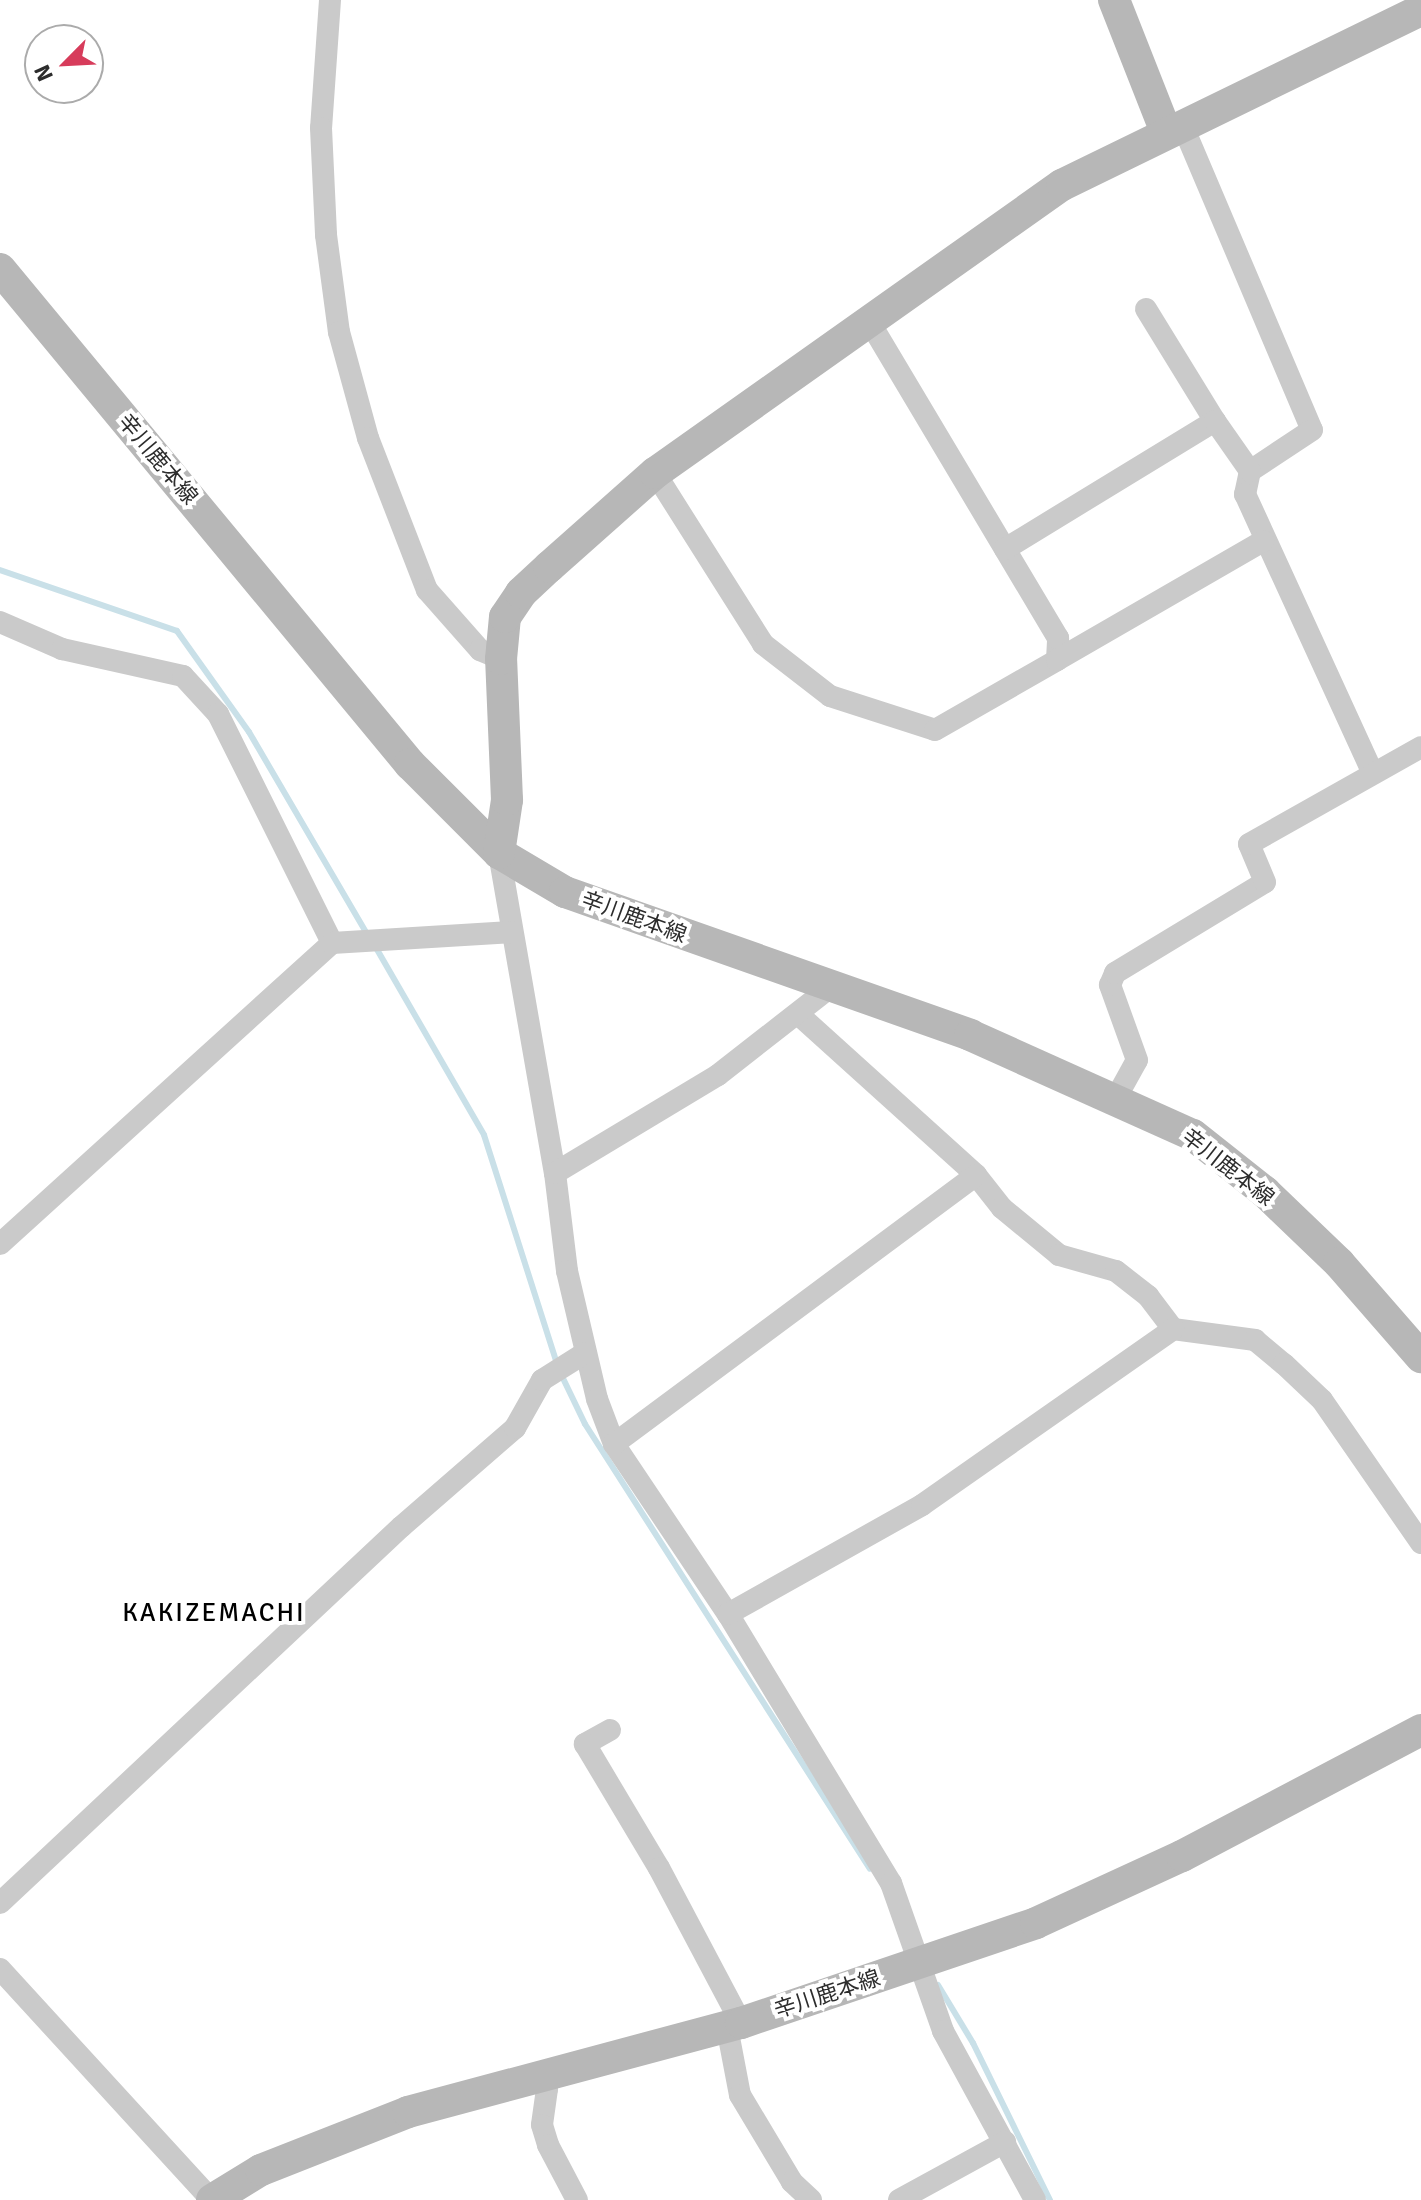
<!DOCTYPE html>
<meta charset="utf-8">
<style>
body{margin:0}
#map{position:relative;width:1421px;height:2200px;overflow:hidden;background:#fff;font-family:Signika,"Noto Sans JP",sans-serif}
div>[style]{position:absolute}
.stream>*{height:6px;margin:-3px;padding:0 3px;transform-origin:3px;border-radius:3px;background:#c9e0e8}
.street>*{height:22px;margin:-11px;padding:0 11px;transform-origin:11px;border-radius:11px;background:#cacaca}
.secondary>*{height:32px;margin:-16px;padding:0 16px;transform-origin:16px;border-radius:16px;background:#b7b7b7}
span{translate:-50% -50%;white-space:nowrap;text-align:center;line-height:1.15;-webkit-text-stroke:8px #fff;paint-order:stroke}
.street-label{font-size:22px;color:#2d2d2d}
.quarter-label{font-size:26px;color:#000;letter-spacing:2px}
.north{position:absolute;left:24px;top:24px;width:80px;height:80px;box-sizing:border-box;background:#fff;border:2px solid #ababab;border-radius:50%;rotate:246deg;font-size:22px;font-weight:700;line-height:32px;text-align:center;color:#2d2d2d}
.north::after{content:'';display:block;margin:auto;width:28px;height:36px;background:#d73c5b;clip-path:polygon(50% 0,100% 100%,50% 72%,0 100%)}
</style>
<div id="map">
<div class="stream">
<i style="left:0;top:570px;width:187px;rotate:19deg"></i>
<i style="left:177px;top:631px;width:124px;rotate:54.5deg"></i>
<i style="left:249px;top:732px;width:238px;rotate:59.7deg"></i>
<i style="left:375px;top:946px;width:218px;rotate:60deg"></i>
<i style="left:484px;top:1135px;width:247px;rotate:72.3deg"></i>
<i style="left:559px;top:1370px;width:60px;rotate:64.3deg"></i>
<i style="left:585px;top:1424px;width:528px;rotate:57.36deg"></i>
<i style="left:938px;top:1985px;width:68px;rotate:58.9deg"></i>
<i style="left:973px;top:2043px;width:175px;rotate:63.9deg"></i>
</div>
<div class="street">
<i style="left:330px;top:0;width:128px;rotate:94deg"></i>
<i style="left:321px;top:128px;width:107px;rotate:87.3deg"></i>
<i style="left:326px;top:235px;width:98px;rotate:82.4deg"></i>
<i style="left:339px;top:332px;width:110px;rotate:74.7deg"></i>
<i style="left:368px;top:438px;width:163px;rotate:68.8deg"></i>
<i style="left:427px;top:590px;width:80px;rotate:48.5deg"></i>
<i style="left:480px;top:650px;width:23px;rotate:23deg"></i>
<i style="left:1182px;top:124px;width:332px;rotate:67deg"></i>
<i style="left:1312px;top:430px;width:74px;rotate:146.5deg"></i>
<i style="left:1250px;top:471px;width:24px;rotate:102deg"></i>
<i style="left:1245px;top:494px;width:305px;rotate:65.4deg"></i>
<i style="left:1146px;top:309px;width:132px;rotate:58.4deg"></i>
<i style="left:655px;top:473px;width:202px;rotate:57.7deg"></i>
<i style="left:763px;top:644px;width:85px;rotate:37.8deg"></i>
<i style="left:830px;top:696px;width:110px;rotate:17.9deg"></i>
<i style="left:935px;top:730px;width:141px;rotate:-29.8deg"></i>
<i style="left:1057px;top:660px;width:22px;rotate:-87deg"></i>
<i style="left:1058px;top:638px;width:367px;rotate:-120.8deg"></i>
<i style="left:1005px;top:549px;width:246px;rotate:-31.4deg"></i>
<i style="left:1215px;top:421px;width:61px;rotate:55deg"></i>
<i style="left:0;top:622px;width:68px;rotate:23.5deg"></i>
<i style="left:62px;top:649px;width:124px;rotate:12.6deg"></i>
<i style="left:183px;top:676px;width:52px;rotate:47.4deg"></i>
<i style="left:218px;top:714px;width:256px;rotate:63.5deg"></i>
<i style="left:1057px;top:660px;width:238px;rotate:-30deg"></i>
<i style="left:499px;top:853px;width:325px;rotate:80.1deg"></i>
<i style="left:555px;top:1173px;width:99px;rotate:83deg"></i>
<i style="left:567px;top:1271px;width:131px;rotate:76.8deg"></i>
<i style="left:597px;top:1399px;width:48px;rotate:69.3deg"></i>
<i style="left:614px;top:1444px;width:205px;rotate:56.2deg"></i>
<i style="left:728px;top:1614px;width:315px;rotate:58.8deg"></i>
<i style="left:891px;top:1883px;width:157px;rotate:70.6deg"></i>
<i style="left:943px;top:2031px;width:192px;rotate:61.4deg"></i>
<i style="left:798px;top:1014px;width:240px;rotate:42.1deg"></i>
<i style="left:976px;top:1175px;width:42px;rotate:51.8deg"></i>
<i style="left:1002px;top:1208px;width:74px;rotate:39.5deg"></i>
<i style="left:1059px;top:1255px;width:59px;rotate:15.7deg"></i>
<i style="left:1116px;top:1271px;width:41px;rotate:38deg"></i>
<i style="left:1148px;top:1296px;width:41px;rotate:52.9deg"></i>
<i style="left:1173px;top:1329px;width:83px;rotate:7.6deg"></i>
<i style="left:1255px;top:1340px;width:38px;rotate:40deg"></i>
<i style="left:1284px;top:1364px;width:52px;rotate:43.5deg"></i>
<i style="left:1322px;top:1400px;width:174px;rotate:55.3deg"></i>
<i style="left:1116px;top:1098px;width:43px;rotate:-61.1deg"></i>
<i style="left:1137px;top:1060px;width:80px;rotate:-109.8deg"></i>
<i style="left:1110px;top:985px;width:13px;rotate:-67deg"></i>
<i style="left:1115px;top:973px;width:175px;rotate:-31.2deg"></i>
<i style="left:1265px;top:882px;width:41px;rotate:-112.8deg"></i>
<i style="left:1249px;top:844px;width:197px;rotate:-29.4deg"></i>
<i style="left:555px;top:1173px;width:190px;rotate:-31deg"></i>
<i style="left:718px;top:1075px;width:146px;rotate:-38deg"></i>
<i style="left:0;top:1244px;width:448px;rotate:-42.2deg"></i>
<i style="left:332px;top:943px;width:180px;rotate:-3.5deg"></i>
<i style="left:614px;top:1444px;width:451px;rotate:-36.6deg"></i>
<i style="left:728px;top:1614px;width:223px;rotate:-29.3deg"></i>
<i style="left:922px;top:1505px;width:307px;rotate:-35deg"></i>
<i style="left:610px;top:1730px;width:29px;rotate:151deg"></i>
<i style="left:585px;top:1744px;width:144px;rotate:59.2deg"></i>
<i style="left:659px;top:1868px;width:175px;rotate:62.1deg"></i>
<i style="left:0;top:1903px;width:550px;rotate:-43.16deg"></i>
<i style="left:401px;top:1527px;width:151px;rotate:-41deg"></i>
<i style="left:515px;top:1428px;width:55px;rotate:-60.6deg"></i>
<i style="left:542px;top:1380px;width:51px;rotate:-32.1deg"></i>
<i style="left:0;top:1969px;width:314px;rotate:47.5deg"></i>
<i style="left:727px;top:2027px;width:69px;rotate:79.2deg"></i>
<i style="left:740px;top:2095px;width:101px;rotate:59.1deg"></i>
<i style="left:792px;top:2182px;width:26px;rotate:43deg"></i>
<i style="left:537px;top:2075px;width:17px;rotate:54deg"></i>
<i style="left:547px;top:2089px;width:36px;rotate:98deg"></i>
<i style="left:542px;top:2125px;width:21px;rotate:73deg"></i>
<i style="left:548px;top:2145px;width:62px;rotate:62.2deg"></i>
<i style="left:899px;top:2200px;width:121px;rotate:-28.7deg"></i>
</div>
<div class="secondary">
<i style="left:1114px;top:0;width:142px;rotate:68.5deg"></i>
<i style="left:0;top:269px;width:643px;rotate:50.37deg"></i>
<i style="left:410px;top:764px;width:126px;rotate:45deg"></i>
<i style="left:499px;top:853px;width:77px;rotate:30.6deg"></i>
<i style="left:565px;top:892px;width:430px;rotate:19.4deg"></i>
<i style="left:970px;top:1035px;width:244px;rotate:24.2deg"></i>
<i style="left:1193px;top:1135px;width:92px;rotate:38.4deg"></i>
<i style="left:1265px;top:1192px;width:103px;rotate:43.8deg"></i>
<i style="left:1339px;top:1263px;width:125px;rotate:48.9deg"></i>
<i style="left:499px;top:853px;width:54px;rotate:-81.4deg"></i>
<i style="left:507px;top:800px;width:141px;rotate:-92.4deg"></i>
<i style="left:501px;top:659px;width:42px;rotate:-84.6deg"></i>
<i style="left:505px;top:617px;width:29px;rotate:-56deg"></i>
<i style="left:521px;top:593px;width:38px;rotate:-43deg"></i>
<i style="left:549px;top:567px;width:142px;rotate:-41.6deg"></i>
<i style="left:655px;top:473px;width:499px;rotate:-35.3deg"></i>
<i style="left:1062px;top:185px;width:399px;rotate:-26deg"></i>
<i style="left:212px;top:2200px;width:57px;rotate:-31.5deg"></i>
<i style="left:261px;top:2170px;width:158px;rotate:-21.5deg"></i>
<i style="left:408px;top:2112px;width:345px;rotate:-15deg"></i>
<i style="left:741px;top:2023px;width:311px;rotate:-18.7deg"></i>
<i style="left:1036px;top:1923px;width:161px;rotate:-24.7deg"></i>
<i style="left:1182px;top:1856px;width:270px;rotate:-27.8deg"></i>
</div>
<div class="street-label">
<span style="left:158px;top:459px;rotate:50deg">辛川鹿本線</span>
<span style="left:634px;top:917px;rotate:20deg">辛川鹿本線</span>
<span style="left:1228px;top:1167px;rotate:38deg">辛川鹿本線</span>
<span style="left:827px;top:1994px;rotate:-18deg">辛川鹿本線</span>
</div>
<div class="quarter-label">
<span style="left:214px;top:1614px">KAKIZEMACHI</span>
</div>
<div class="north">N</div>
</div>
